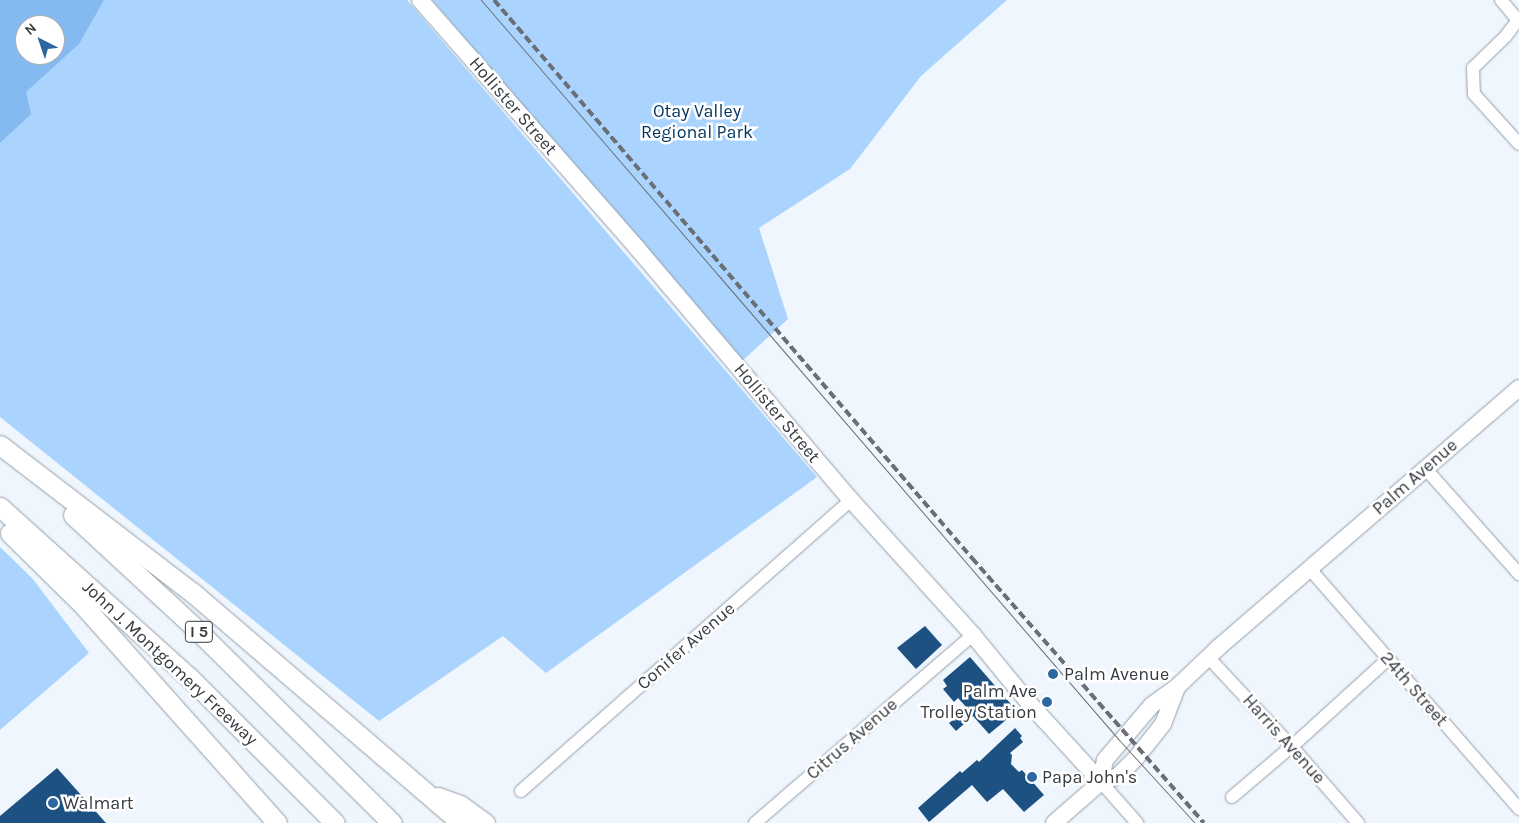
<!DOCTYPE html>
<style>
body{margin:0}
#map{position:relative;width:1519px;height:823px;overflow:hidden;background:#eff6fd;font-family:Karla,sans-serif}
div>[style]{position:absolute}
.green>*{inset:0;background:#aad4fe}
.water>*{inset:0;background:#85baf1}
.building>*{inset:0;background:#1d5181}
.roads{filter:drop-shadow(0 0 1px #959faa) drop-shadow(0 0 1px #959faa)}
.minor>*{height:12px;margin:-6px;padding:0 6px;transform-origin:6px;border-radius:6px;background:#fff}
.major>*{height:16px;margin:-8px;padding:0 8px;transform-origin:8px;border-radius:8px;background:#fff}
.highway>*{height:19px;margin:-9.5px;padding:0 9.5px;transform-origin:9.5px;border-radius:9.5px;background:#fff}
.tram>*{height:1px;margin:-0.5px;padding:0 0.5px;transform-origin:0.5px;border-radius:0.5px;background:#6a6f75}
.rail>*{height:4px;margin-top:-2px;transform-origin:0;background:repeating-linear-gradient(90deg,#6a6f75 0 8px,transparent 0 12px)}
.dots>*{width:14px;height:14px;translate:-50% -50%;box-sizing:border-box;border:2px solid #fff;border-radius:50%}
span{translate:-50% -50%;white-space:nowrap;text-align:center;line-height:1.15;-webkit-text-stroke:5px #fff;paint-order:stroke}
.shield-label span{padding:1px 4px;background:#fff;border:1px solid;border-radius:4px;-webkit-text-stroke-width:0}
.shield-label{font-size:16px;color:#363b40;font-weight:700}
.street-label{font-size:18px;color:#363b40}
.park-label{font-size:18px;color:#00345e}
.poi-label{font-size:18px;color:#363b40}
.left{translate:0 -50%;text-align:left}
.right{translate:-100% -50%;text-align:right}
.north{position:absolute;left:15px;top:15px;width:50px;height:50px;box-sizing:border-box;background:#fff;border:1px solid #afb1b3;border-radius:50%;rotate:319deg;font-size:14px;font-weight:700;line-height:20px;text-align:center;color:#363b40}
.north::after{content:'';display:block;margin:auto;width:18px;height:22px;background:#2c689f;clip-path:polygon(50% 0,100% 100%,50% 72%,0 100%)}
</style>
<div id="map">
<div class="green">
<i style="clip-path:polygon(evenodd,0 0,407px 0,817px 477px,546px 673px,503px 636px,379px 721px,0 417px,0 0,25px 25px,55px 25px,55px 55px,25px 55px,25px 25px)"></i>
<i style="clip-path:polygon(432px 0,1007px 0,921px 76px,850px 169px,759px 228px,788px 319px,742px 361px)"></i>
<i style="clip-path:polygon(0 547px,32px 578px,89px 653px,0 730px)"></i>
</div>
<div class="water">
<i style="clip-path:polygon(evenodd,0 0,104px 0,79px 44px,26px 92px,31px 114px,0 143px,0 0,25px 25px,55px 25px,55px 55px,25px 55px,25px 25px)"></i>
</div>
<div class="building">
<i style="clip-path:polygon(925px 626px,942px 645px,916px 669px,897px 648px)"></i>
<i style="clip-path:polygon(970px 657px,1017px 711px,989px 734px,973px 716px,956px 731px,949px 723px,968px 709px,958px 698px,954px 702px,943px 689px,947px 686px,943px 680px)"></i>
<i style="clip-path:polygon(1015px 728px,1022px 736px,1020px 738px,1023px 742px,1010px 753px,1012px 755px,1011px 764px,1019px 772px,1022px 770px,1044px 795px,1024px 812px,1003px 789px,987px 802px,972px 785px,929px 822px,918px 808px,960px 771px,962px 773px,977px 760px,979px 762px)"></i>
<i style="clip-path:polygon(57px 768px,106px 823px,0 823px,0 816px)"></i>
</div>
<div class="roads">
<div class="minor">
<i style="left:1501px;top:0;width:26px;rotate:50deg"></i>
<i style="left:1518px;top:20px;width:20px;rotate:127deg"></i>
<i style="left:1506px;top:36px;width:46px;rotate:135.9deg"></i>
<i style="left:1473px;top:68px;width:26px;rotate:88deg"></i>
<i style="left:1474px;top:94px;width:67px;rotate:48deg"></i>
<i style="left:1425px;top:468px;width:142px;rotate:48.4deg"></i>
<i style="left:1309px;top:568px;width:320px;rotate:48.9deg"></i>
<i style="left:1208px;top:657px;width:123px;rotate:47deg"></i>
<i style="left:1292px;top:747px;width:101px;rotate:49deg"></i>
<i style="left:1101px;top:782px;width:55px;rotate:48.7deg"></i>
<i style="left:521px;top:791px;width:440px;rotate:-41.4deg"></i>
<i style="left:1232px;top:797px;width:88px;rotate:-40.4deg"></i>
<i style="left:1299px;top:740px;width:120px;rotate:-42.3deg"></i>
<i style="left:755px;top:823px;width:288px;rotate:-40.8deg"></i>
</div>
<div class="major">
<i style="left:420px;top:0;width:330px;rotate:48.8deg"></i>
<i style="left:637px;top:248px;width:331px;rotate:49.7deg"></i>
<i style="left:851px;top:500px;width:182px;rotate:47.9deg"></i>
<i style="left:973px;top:635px;width:87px;rotate:50.6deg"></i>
<i style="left:1028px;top:702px;width:108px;rotate:47.6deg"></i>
<i style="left:1101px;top:782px;width:22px;rotate:-80deg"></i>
<i style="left:1105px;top:760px;width:72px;rotate:-49.5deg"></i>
<i style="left:1152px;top:705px;width:31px;rotate:-36deg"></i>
<i style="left:1177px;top:687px;width:58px;rotate:-43.6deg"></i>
<i style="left:1219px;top:647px;width:396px;rotate:-40.8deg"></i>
<i style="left:1054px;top:823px;width:62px;rotate:-41.1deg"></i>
<i style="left:1101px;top:782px;width:18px;rotate:-19deg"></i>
<i style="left:1118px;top:776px;width:25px;rotate:-45deg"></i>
<i style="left:1136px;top:758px;width:43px;rotate:-51.5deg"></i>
<i style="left:1163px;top:724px;width:40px;rotate:-69deg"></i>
</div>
<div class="highway">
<i style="left:0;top:445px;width:243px;rotate:37.5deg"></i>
<i style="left:193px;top:593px;width:353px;rotate:40.6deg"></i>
<i style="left:0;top:507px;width:254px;rotate:42deg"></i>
<i style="left:189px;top:677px;width:206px;rotate:45deg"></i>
<i style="left:73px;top:515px;width:169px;rotate:42.8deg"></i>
<i style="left:197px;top:630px;width:274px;rotate:44.7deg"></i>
<i style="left:10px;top:533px;width:101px;rotate:44.6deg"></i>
<i style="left:82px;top:604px;width:293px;rotate:48.3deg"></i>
<i style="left:438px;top:797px;width:23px;rotate:20deg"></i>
<i style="left:460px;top:805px;width:31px;rotate:36deg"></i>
</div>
</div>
<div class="tram">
<i style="left:481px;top:0;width:978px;rotate:49.23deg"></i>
<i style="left:1120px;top:741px;width:111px;rotate:47.6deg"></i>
</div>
<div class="rail">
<i style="left:494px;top:0;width:735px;rotate:49.42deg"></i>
<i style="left:972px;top:558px;width:352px;rotate:48.8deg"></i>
</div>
<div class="dots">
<i style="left:1053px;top:674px;background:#2c689f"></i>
<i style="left:1047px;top:702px;background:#2c689f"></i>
<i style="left:1032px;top:777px;background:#2c689f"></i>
<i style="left:53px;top:803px;background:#2c689f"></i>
</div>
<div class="shield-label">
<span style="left:199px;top:632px">I 5</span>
</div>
<div class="street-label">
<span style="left:513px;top:106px;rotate:49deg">Hollister Street</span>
<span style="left:777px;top:413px;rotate:50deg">Hollister Street</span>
<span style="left:1415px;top:477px;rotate:-41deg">Palm Avenue</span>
<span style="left:686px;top:646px;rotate:-41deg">Conifer Avenue</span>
<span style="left:170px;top:663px;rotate:43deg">John J. Montgomery Freeway</span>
<span style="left:1414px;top:689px;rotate:49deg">24th Street</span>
<span style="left:852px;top:739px;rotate:-41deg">Citrus Avenue</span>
<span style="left:1284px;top:739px;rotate:48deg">Harris Avenue</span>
</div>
<div class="park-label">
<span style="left:697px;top:122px">Otay Valley<br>Regional Park</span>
</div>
<div class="poi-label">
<span class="left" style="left:1064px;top:674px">Palm Avenue</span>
<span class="right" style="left:1037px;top:702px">Palm Ave<br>Trolley Station</span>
<span class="left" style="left:1042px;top:777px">Papa John's</span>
<span class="left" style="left:63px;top:803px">Walmart</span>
</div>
<div class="north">N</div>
</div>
